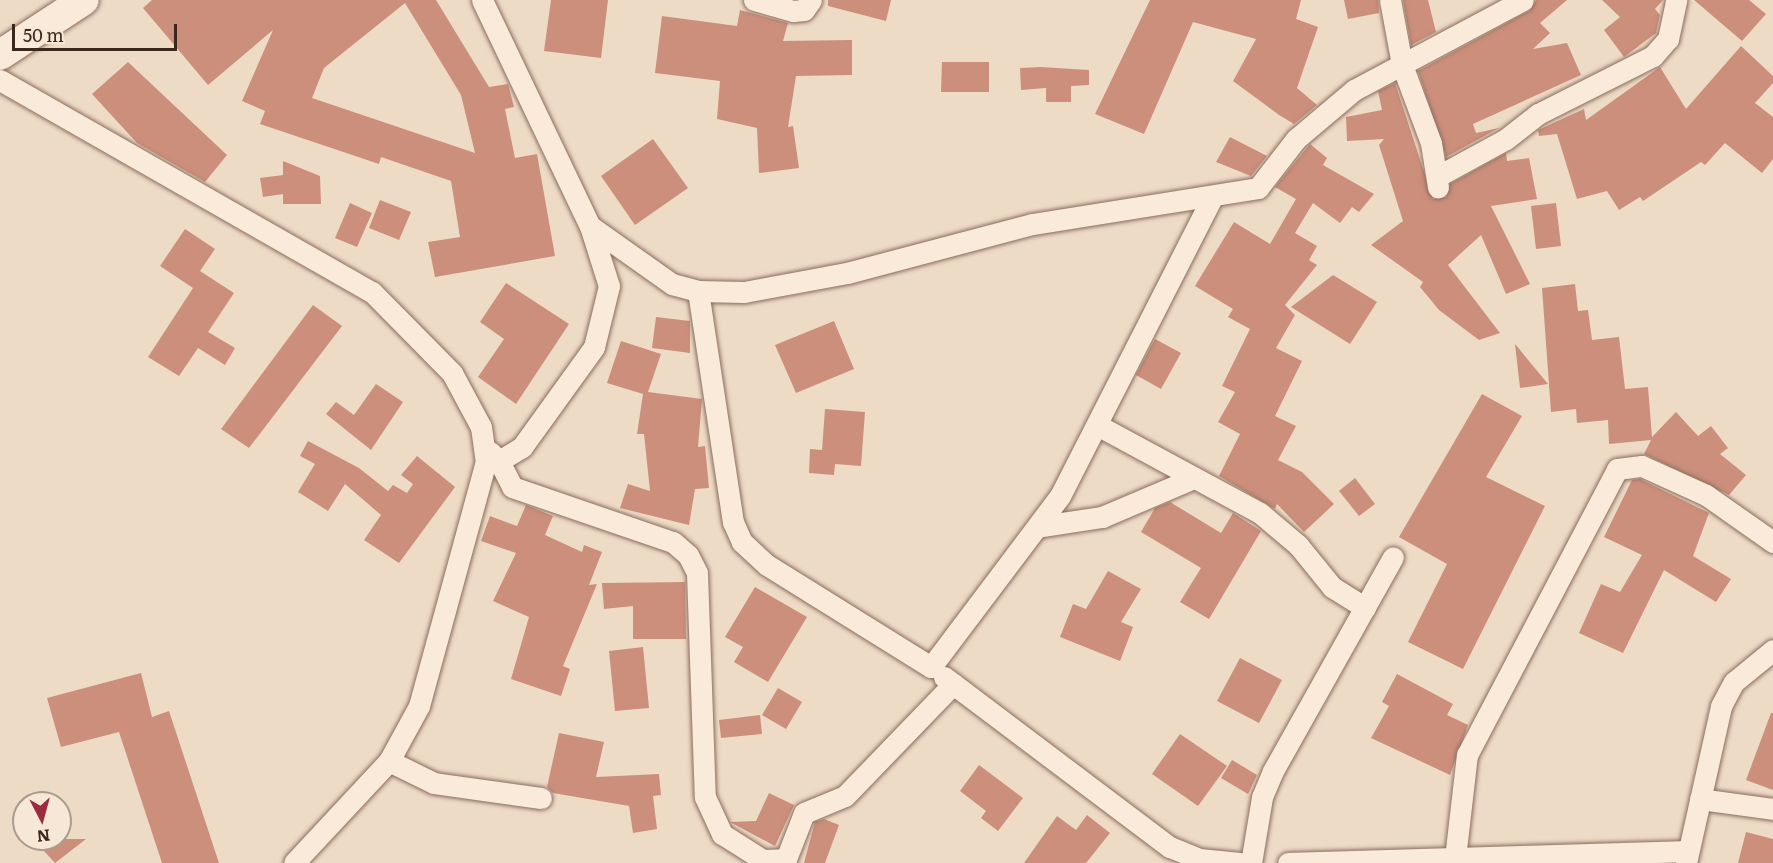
<!DOCTYPE html>
<style>
body{margin:0}
#map{position:relative;width:1773px;height:863px;overflow:hidden;background:#eedbc6;font-family:Literata,serif}
div>[style]{position:absolute}
.building>*{inset:0;background:#cc8f7c}
.roads{filter:drop-shadow(0 0 2px #8a6c5c) drop-shadow(0 0 2px #8a6c5c)}
.street>*{height:21px;margin:-10.5px;padding:0 10.5px;transform-origin:10.5px;border-radius:10.5px;background:#f9eada}
.secondary>*{height:30px;margin:-15px;padding:0 15px;transform-origin:15px;border-radius:15px;background:#f9eada}
span{translate:-50% -50%;white-space:nowrap;text-align:center;line-height:1.15;-webkit-text-stroke:6px #f6e7d6;paint-order:stroke}
.north{position:absolute;left:12px;top:791px;width:60px;height:60px;box-sizing:border-box;background:#f6e7d6;border:2px solid #ab9b8d;border-radius:50%;rotate:174deg;font-size:16px;font-weight:700;line-height:24px;text-align:center;color:#3a281f}
.north::after{content:'';display:block;margin:auto;width:21px;height:27px;background:#992c40;clip-path:polygon(50% 0,100% 100%,50% 72%,0 100%)}
.scale{position:absolute;left:12px;top:24px;width:165px;height:27px;box-sizing:border-box;border:3px solid #3a281f;border-top:0;padding-left:8px;font-size:18px;line-height:21px;white-space:nowrap;color:#3a281f;-webkit-text-stroke:4px #f6e7d6;paint-order:stroke}
</style>
<div id="map">
<div class="building">
<i style="clip-path:polygon(evenodd,152px 0,436px 0,489px 87px,508px 84px,514px 107px,505px 109px,515px 158px,537px 154px,555px 256px,435px 277px,428px 242px,460px 237px,451px 181px,381px 157px,379px 164px,260px 124px,265px 111px,242px 101px,273px 30px,208px 85px,143px 8px,152px 0,405px 3px,461px 95px,475px 153px,312px 98px,324px 68px,405px 3px)"></i>
<i style="clip-path:polygon(551px 0,608px 0,601px 58px,544px 51px)"></i>
<i style="clip-path:polygon(828px 0,891px 0,886px 21px,828px 6px)"></i>
<i style="clip-path:polygon(1150px 0,1301px 0,1296px 19px,1318px 27px,1297px 88px,1317px 105px,1294px 124px,1279px 115px,1233px 81px,1256px 39px,1193px 22px,1144px 134px,1095px 114px)"></i>
<i style="clip-path:polygon(1344px 0,1378px 0,1379px 13px,1348px 19px)"></i>
<i style="clip-path:polygon(1403px 0,1428px 0,1436px 32px,1411px 45px)"></i>
<i style="clip-path:polygon(1536px 0,1567px 0,1540px 23px,1550px 33px,1533px 49px,1567px 43px,1581px 75px,1473px 124px,1476px 133px,1499px 128px,1446px 157px,1418px 71px,1529px 11px)"></i>
<i style="clip-path:polygon(1602px 0,1663px 0,1655px 9px,1660px 15px,1656px 33px,1624px 57px,1604px 30px,1620px 17px)"></i>
<i style="clip-path:polygon(1694px 0,1749px 0,1766px 14px,1742px 41px)"></i>
<i style="clip-path:polygon(740px 10px,788px 23px,783px 41px,852px 40px,852px 75px,796px 76px,788px 127px,793px 126px,799px 168px,759px 173px,757px 128px,717px 119px,720px 81px,655px 73px,662px 16px,737px 26px)"></i>
<i style="clip-path:polygon(1741px 46px,1773px 76px,1773px 83px,1755px 103px,1773px 117px,1773px 159px,1762px 173px,1725px 143px,1705px 165px,1701px 162px,1643px 201px,1640px 197px,1619px 210px,1607px 191px,1577px 199px,1557px 134px,1539px 136px,1538px 130px,1584px 109px,1586px 120px,1660px 67px,1686px 109px)"></i>
<i style="clip-path:polygon(128px 62px,227px 155px,205px 182px,137px 143px,92px 94px)"></i>
<i style="clip-path:polygon(942px 62px,989px 62px,989px 92px,941px 92px)"></i>
<i style="clip-path:polygon(1041px 67px,1089px 70px,1089px 85px,1071px 86px,1071px 102px,1046px 102px,1046px 88px,1021px 90px,1020px 68px)"></i>
<i style="clip-path:polygon(1395px 83px,1433px 199px,1446px 197px,1450px 184px,1506px 153px,1507px 161px,1529px 158px,1537px 199px,1491px 206px,1530px 284px,1506px 294px,1481px 235px,1448px 265px,1500px 333px,1479px 340px,1439px 310px,1420px 287px,1423px 282px,1371px 245px,1403px 221px,1379px 145px,1384px 139px,1347px 141px,1346px 117px,1382px 110px,1378px 91px)"></i>
<i style="clip-path:polygon(1230px 137px,1267px 156px,1251px 176px,1216px 162px)"></i>
<i style="clip-path:polygon(653px 139px,688px 188px,635px 225px,601px 176px)"></i>
<i style="clip-path:polygon(1310px 144px,1327px 158px,1323px 165px,1374px 194px,1359px 212px,1352px 207px,1340px 223px,1313px 203px,1295px 233px,1317px 246px,1309px 260px,1317px 265px,1285px 305px,1295px 315px,1276px 348px,1302px 361px,1275px 416px,1296px 426px,1278px 460px,1302px 472px,1334px 504px,1304px 532px,1277px 504px,1275px 509px,1219px 476px,1240px 434px,1218px 422px,1235px 392px,1222px 386px,1250px 329px,1228px 317px,1233px 309px,1195px 286px,1234px 222px,1270px 244px,1296px 199px,1275px 187px)"></i>
<i style="clip-path:polygon(283px 161px,320px 176px,321px 204px,283px 204px,283px 194px,263px 197px,260px 178px,283px 175px)"></i>
<i style="clip-path:polygon(380px 200px,411px 212px,399px 240px,369px 228px)"></i>
<i style="clip-path:polygon(350px 203px,372px 213px,357px 247px,335px 238px)"></i>
<i style="clip-path:polygon(1556px 203px,1561px 246px,1536px 249px,1531px 206px)"></i>
<i style="clip-path:polygon(185px 229px,215px 249px,200px 271px,234px 293px,208px 332px,235px 348px,225px 365px,198px 348px,179px 376px,148px 357px,193px 288px,160px 266px)"></i>
<i style="clip-path:polygon(1333px 275px,1377px 302px,1350px 344px,1291px 307px)"></i>
<i style="clip-path:polygon(506px 283px,569px 324px,516px 404px,478px 377px,504px 339px,480px 322px)"></i>
<i style="clip-path:polygon(1575px 284px,1578px 311px,1588px 310px,1592px 340px,1619px 337px,1625px 389px,1648px 387px,1652px 437px,1676px 412px,1698px 436px,1711px 426px,1728px 448px,1720px 454px,1746px 475px,1729px 495px,1644px 454px,1651px 440px,1609px 444px,1608px 420px,1577px 423px,1576px 409px,1551px 412px,1542px 288px)"></i>
<i style="clip-path:polygon(313px 305px,342px 326px,249px 448px,221px 429px)"></i>
<i style="clip-path:polygon(656px 317px,690px 321px,690px 353px,652px 348px)"></i>
<i style="clip-path:polygon(834px 321px,854px 369px,796px 393px,775px 345px)"></i>
<i style="clip-path:polygon(1155px 339px,1181px 353px,1161px 389px,1136px 375px)"></i>
<i style="clip-path:polygon(621px 341px,661px 354px,648px 392px,702px 399px,698px 447px,705px 446px,709px 488px,695px 489px,689px 525px,620px 508px,628px 484px,650px 491px,644px 434px,637px 434px,643px 394px,607px 383px)"></i>
<i style="clip-path:polygon(1515px 344px,1548px 384px,1520px 388px)"></i>
<i style="clip-path:polygon(376px 384px,403px 402px,371px 450px,326px 414px,336px 402px,354px 415px)"></i>
<i style="clip-path:polygon(1482px 394px,1522px 416px,1486px 477px,1545px 506px,1463px 669px,1408px 642px,1447px 564px,1399px 537px)"></i>
<i style="clip-path:polygon(825px 409px,865px 412px,861px 466px,835px 464px,834px 475px,809px 473px,810px 449px,822px 450px)"></i>
<i style="clip-path:polygon(308px 441px,359px 468px,388px 491px,393px 485px,407px 493px,413px 484px,401px 475px,417px 456px,455px 487px,399px 563px,364px 540px,381px 515px,345px 484px,328px 511px,298px 492px,315px 464px,300px 456px)"></i>
<i style="clip-path:polygon(1355px 478px,1375px 504px,1359px 516px,1339px 491px)"></i>
<i style="clip-path:polygon(1640px 479px,1709px 513px,1693px 556px,1731px 579px,1716px 602px,1664px 570px,1623px 653px,1579px 633px,1601px 584px,1620px 592px,1642px 555px,1604px 537px,1632px 480px)"></i>
<i style="clip-path:polygon(1170px 502px,1221px 533px,1233px 513px,1261px 531px,1209px 619px,1180px 602px,1201px 568px,1141px 532px,1155px 508px)"></i>
<i style="clip-path:polygon(526px 505px,553px 516px,545px 535px,582px 552px,584px 545px,602px 552px,589px 585px,597px 584px,563px 666px,570px 669px,561px 696px,511px 679px,529px 617px,493px 601px,516px 553px,481px 541px,490px 516px,517px 526px)"></i>
<i style="clip-path:polygon(1108px 571px,1141px 589px,1121px 622px,1133px 627px,1120px 661px,1060px 637px,1073px 604px,1086px 609px)"></i>
<i style="clip-path:polygon(685px 582px,686px 639px,633px 639px,633px 606px,604px 609px,602px 583px)"></i>
<i style="clip-path:polygon(755px 587px,807px 617px,768px 682px,734px 662px,743px 647px,725px 637px)"></i>
<i style="clip-path:polygon(643px 647px,649px 708px,615px 711px,609px 651px)"></i>
<i style="clip-path:polygon(1240px 658px,1282px 680px,1259px 723px,1217px 701px)"></i>
<i style="clip-path:polygon(141px 673px,152px 717px,169px 711px,219px 863px,162px 863px,119px 732px,61px 747px,47px 698px)"></i>
<i style="clip-path:polygon(1397px 674px,1453px 704px,1447px 715px,1468px 725px,1450px 775px,1371px 738px,1389px 706px,1382px 702px)"></i>
<i style="clip-path:polygon(778px 688px,802px 702px,786px 729px,762px 715px)"></i>
<i style="clip-path:polygon(1771px 713px,1773px 713px,1773px 790px,1746px 780px)"></i>
<i style="clip-path:polygon(760px 715px,762px 734px,721px 738px,719px 720px)"></i>
<i style="clip-path:polygon(559px 733px,604px 742px,596px 777px,659px 774px,661px 795px,653px 796px,657px 829px,633px 833px,629px 806px,553px 793px,547px 787px)"></i>
<i style="clip-path:polygon(1180px 734px,1227px 766px,1198px 806px,1152px 774px)"></i>
<i style="clip-path:polygon(1232px 760px,1257px 775px,1248px 794px,1221px 778px)"></i>
<i style="clip-path:polygon(979px 765px,1023px 798px,998px 831px,981px 818px,986px 811px,960px 791px)"></i>
<i style="clip-path:polygon(769px 793px,794px 805px,775px 846px,730px 822px,756px 821px)"></i>
<i style="clip-path:polygon(1087px 815px,1110px 833px,1086px 863px,1024px 863px,1057px 816px,1076px 830px)"></i>
<i style="clip-path:polygon(824px 819px,839px 825px,825px 863px,804px 863px,815px 822px)"></i>
<i style="clip-path:polygon(1746px 832px,1773px 839px,1773px 863px,1738px 863px)"></i>
<i style="clip-path:polygon(33px 839px,86px 839px,55px 863px)"></i>
</div>
<div class="roads">
<div class="street">
<i style="left:482px;top:0;width:250px;rotate:64.5deg"></i>
<i style="left:590px;top:226px;width:100px;rotate:35.3deg"></i>
<i style="left:672px;top:284px;width:27px;rotate:15deg"></i>
<i style="left:698px;top:291px;width:46px;rotate:1.2deg"></i>
<i style="left:744px;top:292px;width:105px;rotate:-10.5deg"></i>
<i style="left:847px;top:273px;width:192px;rotate:-14.8deg"></i>
<i style="left:1033px;top:224px;width:228px;rotate:-9.1deg"></i>
<i style="left:1258px;top:188px;width:62px;rotate:-52.2deg"></i>
<i style="left:1296px;top:139px;width:76px;rotate:-40.2deg"></i>
<i style="left:1354px;top:90px;width:191px;rotate:-28deg"></i>
<i style="left:754px;top:0;width:41px;rotate:15.8deg"></i>
<i style="left:793px;top:11px;width:11px;rotate:-5deg"></i>
<i style="left:804px;top:10px;width:12px;rotate:-55deg"></i>
<i style="left:1390px;top:0;width:66px;rotate:79.5deg"></i>
<i style="left:1402px;top:65px;width:83px;rotate:69.6deg"></i>
<i style="left:1431px;top:143px;width:45px;rotate:81deg"></i>
<i style="left:0;top:80px;width:428px;rotate:29.7deg"></i>
<i style="left:372px;top:292px;width:114px;rotate:45.4deg"></i>
<i style="left:452px;top:373px;width:61px;rotate:61.8deg"></i>
<i style="left:481px;top:427px;width:34px;rotate:82deg"></i>
<i style="left:486px;top:461px;width:254px;rotate:105.3deg"></i>
<i style="left:419px;top:706px;width:63px;rotate:118.6deg"></i>
<i style="left:389px;top:761px;width:139px;rotate:133deg"></i>
<i style="left:1440px;top:175px;width:75px;rotate:-28.6deg"></i>
<i style="left:1506px;top:139px;width:41px;rotate:-38deg"></i>
<i style="left:1538px;top:114px;width:129px;rotate:-26.8deg"></i>
<i style="left:1653px;top:56px;width:23px;rotate:-49deg"></i>
<i style="left:1668px;top:39px;width:40px;rotate:-78deg"></i>
<i style="left:698px;top:291px;width:234px;rotate:81.4deg"></i>
<i style="left:733px;top:522px;width:22px;rotate:66deg"></i>
<i style="left:742px;top:542px;width:34px;rotate:43deg"></i>
<i style="left:767px;top:565px;width:193px;rotate:31.9deg"></i>
<i style="left:931px;top:667px;width:214px;rotate:-53deg"></i>
<i style="left:1060px;top:496px;width:335px;rotate:-63deg"></i>
<i style="left:1099px;top:426px;width:183px;rotate:28.4deg"></i>
<i style="left:1260px;top:513px;width:50px;rotate:40.1deg"></i>
<i style="left:1298px;top:545px;width:54px;rotate:51deg"></i>
<i style="left:1332px;top:587px;width:39px;rotate:32deg"></i>
<i style="left:490px;top:452px;width:13px;rotate:45deg"></i>
<i style="left:499px;top:461px;width:27px;rotate:-31deg"></i>
<i style="left:522px;top:447px;width:123px;rotate:-54.2deg"></i>
<i style="left:594px;top:347px;width:63px;rotate:-76.2deg"></i>
<i style="left:609px;top:286px;width:63px;rotate:-107.6deg"></i>
<i style="left:499px;top:461px;width:29px;rotate:63deg"></i>
<i style="left:512px;top:487px;width:170px;rotate:18.9deg"></i>
<i style="left:673px;top:542px;width:20px;rotate:41deg"></i>
<i style="left:688px;top:555px;width:20px;rotate:63deg"></i>
<i style="left:697px;top:573px;width:224px;rotate:88deg"></i>
<i style="left:705px;top:797px;width:41px;rotate:65.3deg"></i>
<i style="left:722px;top:834px;width:49px;rotate:32.4deg"></i>
<i style="left:763px;top:860px;width:23px;rotate:-2deg"></i>
<i style="left:786px;top:859px;width:49px;rotate:-68.6deg"></i>
<i style="left:804px;top:813px;width:44px;rotate:-22.5deg"></i>
<i style="left:845px;top:796px;width:156px;rotate:-46deg"></i>
<i style="left:1042px;top:526px;width:61px;rotate:-8.5deg"></i>
<i style="left:1102px;top:517px;width:100px;rotate:-23deg"></i>
<i style="left:944px;top:677px;width:283px;rotate:37deg"></i>
<i style="left:1170px;top:847px;width:31px;rotate:22deg"></i>
<i style="left:1199px;top:859px;width:41px;rotate:5.6deg"></i>
<i style="left:389px;top:761px;width:50px;rotate:26.1deg"></i>
<i style="left:434px;top:783px;width:108px;rotate:8deg"></i>
<i style="left:1700px;top:799px;width:74px;rotate:7.8deg"></i>
<i style="left:1455px;top:858px;width:104px;rotate:-83.4deg"></i>
<i style="left:1467px;top:755px;width:323px;rotate:-62.3deg"></i>
<i style="left:1617px;top:469px;width:25px;rotate:-7deg"></i>
<i style="left:1642px;top:466px;width:70px;rotate:24.4deg"></i>
<i style="left:1706px;top:495px;width:82px;rotate:35deg"></i>
<i style="left:1251px;top:863px;width:67px;rotate:-80.5deg"></i>
<i style="left:1262px;top:797px;width:28px;rotate:-67deg"></i>
<i style="left:1273px;top:771px;width:245px;rotate:-60.7deg"></i>
<i style="left:1288px;top:863px;width:400px;rotate:-1.7deg"></i>
<i style="left:1686px;top:863px;width:161px;rotate:-77.4deg"></i>
<i style="left:1721px;top:706px;width:27px;rotate:-62deg"></i>
<i style="left:1734px;top:682px;width:50px;rotate:-39.4deg"></i>
</div>
<div class="secondary">
<i style="left:0;top:55px;width:100px;rotate:-33.2deg"></i>
</div>
</div>
<div class="north">N</div>
<div class="scale">50 m</div>
</div>
